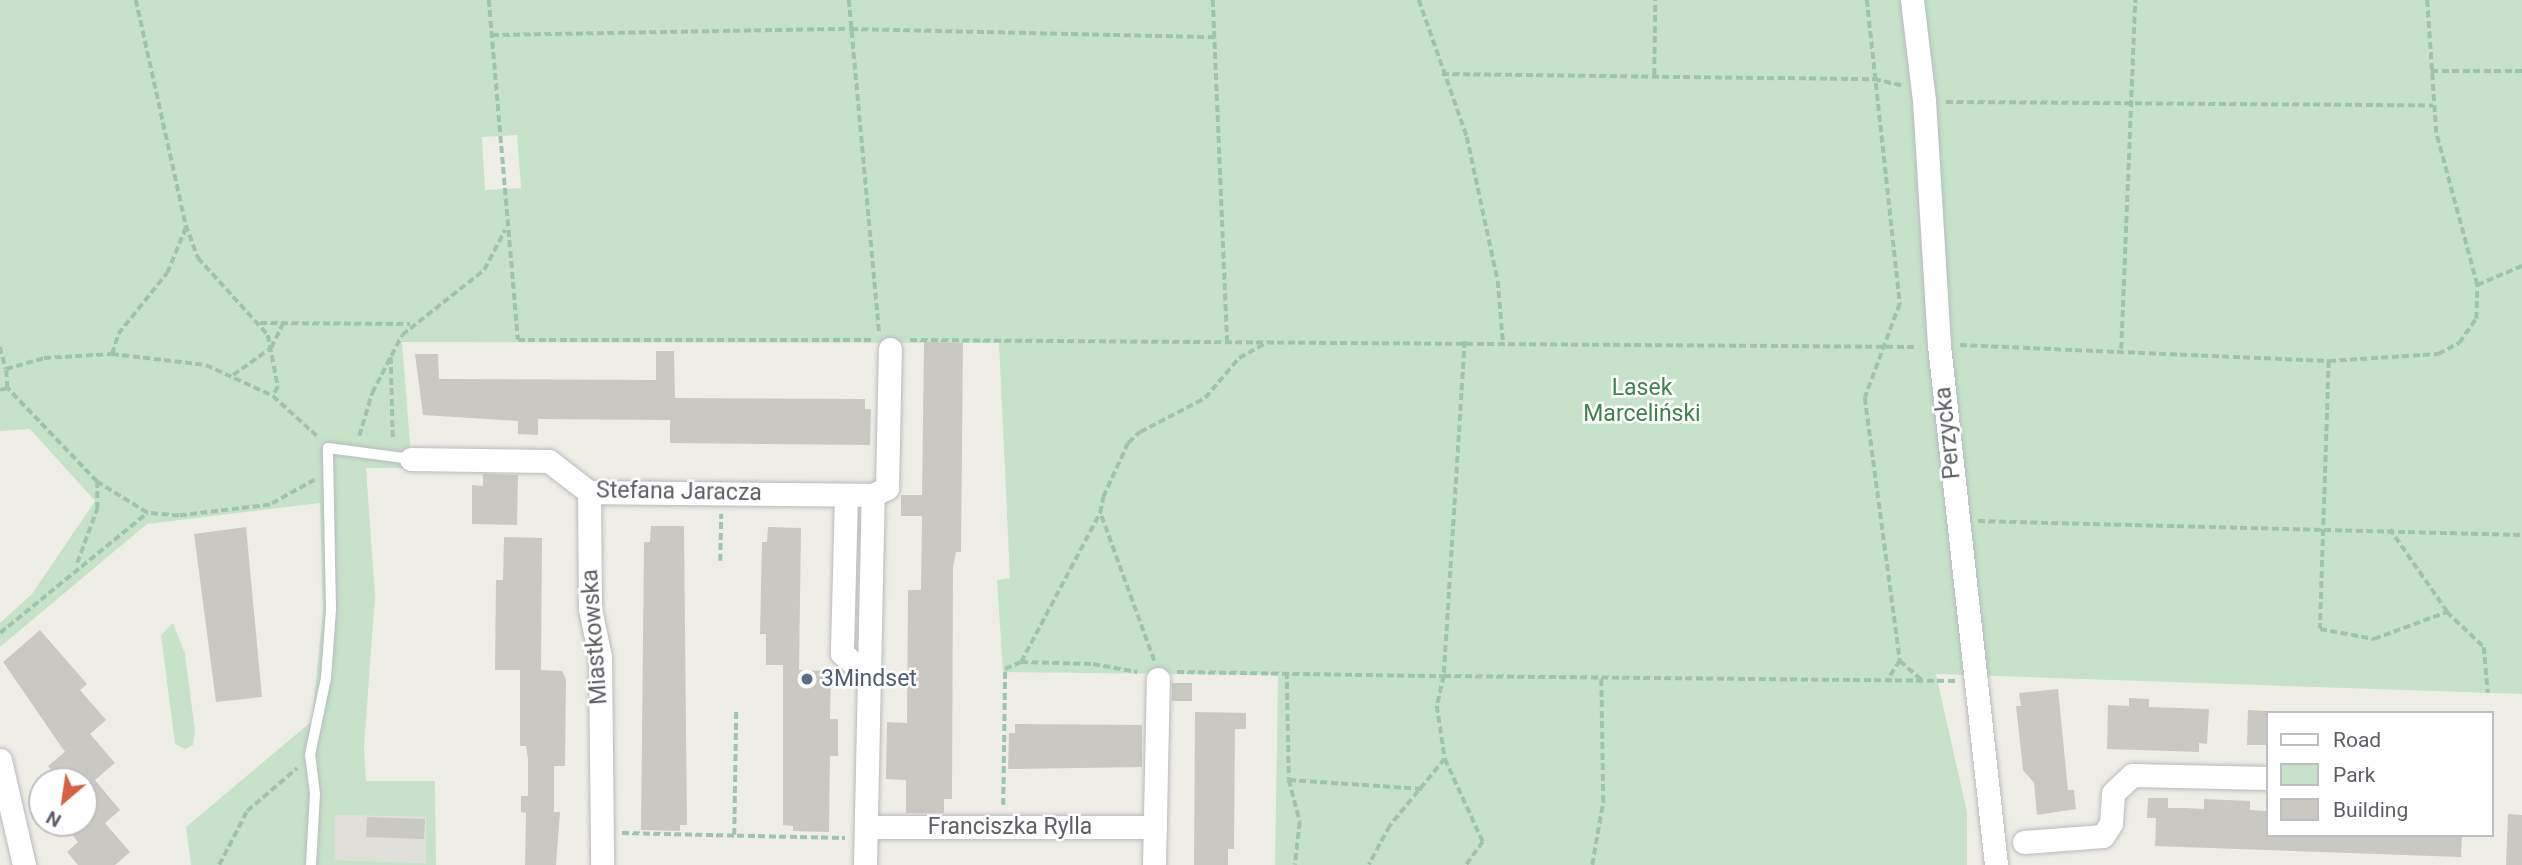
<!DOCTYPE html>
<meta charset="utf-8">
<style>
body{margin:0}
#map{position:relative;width:2522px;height:865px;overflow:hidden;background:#efeee6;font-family:Roboto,sans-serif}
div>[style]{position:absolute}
.industrial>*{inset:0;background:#e1dfda}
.green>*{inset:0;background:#c6e3c9}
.building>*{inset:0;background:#cac8c3}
.path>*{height:3.5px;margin-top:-1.75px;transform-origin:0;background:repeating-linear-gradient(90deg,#9fc4ae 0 7px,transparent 0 10.5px)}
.roads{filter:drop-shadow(0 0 2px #b8babf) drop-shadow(0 0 2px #b8babf)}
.lane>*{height:10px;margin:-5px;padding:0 5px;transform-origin:5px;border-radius:5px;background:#fff}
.street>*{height:23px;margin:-11.5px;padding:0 11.5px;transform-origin:11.5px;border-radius:11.5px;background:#fff}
.dots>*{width:19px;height:19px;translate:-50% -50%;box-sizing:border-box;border:4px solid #fff;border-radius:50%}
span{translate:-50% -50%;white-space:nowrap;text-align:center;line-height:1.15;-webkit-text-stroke:5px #fff;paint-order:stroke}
.park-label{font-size:23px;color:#3f834a}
.street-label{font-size:23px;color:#5e6065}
.service-label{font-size:23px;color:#4e5e75}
.left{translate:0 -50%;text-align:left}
.legend{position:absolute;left:2266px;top:711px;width:228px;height:126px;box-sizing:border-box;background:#fff;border:2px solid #bfbfc1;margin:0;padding:9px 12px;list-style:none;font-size:21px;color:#5e6065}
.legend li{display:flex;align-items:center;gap:14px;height:35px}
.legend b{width:35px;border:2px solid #bfbfc1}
.north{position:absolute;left:28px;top:767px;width:70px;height:70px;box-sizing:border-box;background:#fff;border:2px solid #bfbfc1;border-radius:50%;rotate:209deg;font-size:19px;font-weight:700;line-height:28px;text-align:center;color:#5e6065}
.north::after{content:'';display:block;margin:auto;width:24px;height:32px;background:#d85f43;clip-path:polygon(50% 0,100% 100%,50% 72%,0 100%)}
</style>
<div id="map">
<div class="industrial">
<i style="clip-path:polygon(335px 815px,427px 817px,426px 863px,334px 860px)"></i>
</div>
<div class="green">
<i style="clip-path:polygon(evenodd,0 0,2522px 0,2522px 694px,1936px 674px,1967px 812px,1967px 865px,1275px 865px,1278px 675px,1003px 672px,997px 580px,1010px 578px,999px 343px,402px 342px,412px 468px,366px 468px,375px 596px,364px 747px,366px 781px,435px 781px,436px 865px,191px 865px,186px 827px,312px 721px,323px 611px,320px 503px,147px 524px,0 647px,0 623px,32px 594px,95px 501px,30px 429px,0 431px,0 0,517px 135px,521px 188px,485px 190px,482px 137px,517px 135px,0 0,335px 815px,426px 817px,426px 863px,335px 860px,335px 815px)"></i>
<i style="clip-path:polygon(173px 623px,185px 654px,195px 731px,193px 745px,185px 749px,175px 744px,161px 635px)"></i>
</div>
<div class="building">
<i style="clip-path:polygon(924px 342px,963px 343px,961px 552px,956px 552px,953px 567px,952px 799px,944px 799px,944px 813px,906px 813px,906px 780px,886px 779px,887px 722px,907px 723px,908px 590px,921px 590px,922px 516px,901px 516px,901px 495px,922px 495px)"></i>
<i style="clip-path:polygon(656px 351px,674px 351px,675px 398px,865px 399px,865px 409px,871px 409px,870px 445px,670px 443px,670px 420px,538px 419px,538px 435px,518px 434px,518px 421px,423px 415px,415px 354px,438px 354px,439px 379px,656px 380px)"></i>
<i style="clip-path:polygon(483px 474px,518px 475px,517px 525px,472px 524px,472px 485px,483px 486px)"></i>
<i style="clip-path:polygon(651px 526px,684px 526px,687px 825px,680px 825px,680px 831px,641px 830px,644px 542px,650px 542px)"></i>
<i style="clip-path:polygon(246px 527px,262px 697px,216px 702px,194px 534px)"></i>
<i style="clip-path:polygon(768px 527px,801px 528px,799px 670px,831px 671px,830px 719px,838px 719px,838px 756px,830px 756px,829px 832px,793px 831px,793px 826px,783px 825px,783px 665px,766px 665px,766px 634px,760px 634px,762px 542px,767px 542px)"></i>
<i style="clip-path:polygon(504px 537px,542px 538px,541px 670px,562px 671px,566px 679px,565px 766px,554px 766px,554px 812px,560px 812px,556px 865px,525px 865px,526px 813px,521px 812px,521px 796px,528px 796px,528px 759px,526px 746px,520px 746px,520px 670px,495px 670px,496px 580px,503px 580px)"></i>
<i style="clip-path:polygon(40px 630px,87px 684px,80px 690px,106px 720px,90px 734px,115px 763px,95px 780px,120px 810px,105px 823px,130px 852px,115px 865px,78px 865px,67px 852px,78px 842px,62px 823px,84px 823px,84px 781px,61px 781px,48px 766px,65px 752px,3px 662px)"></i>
<i style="clip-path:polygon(1172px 683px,1192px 683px,1192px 701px,1172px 701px)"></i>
<i style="clip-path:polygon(2058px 689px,2068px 790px,2074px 790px,2076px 809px,2037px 815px,2034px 783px,2023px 770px,2016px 706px,2021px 706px,2019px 693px)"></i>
<i style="clip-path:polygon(2129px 698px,2149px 699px,2149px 707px,2209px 709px,2207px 744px,2199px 743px,2199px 752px,2107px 749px,2108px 705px,2129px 706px)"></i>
<i style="clip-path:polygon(2248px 710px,2268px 711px,2268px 745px,2247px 745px)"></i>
<i style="clip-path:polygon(1195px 712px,1246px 713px,1246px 729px,1235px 729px,1234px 849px,1228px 849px,1228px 865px,1194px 865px)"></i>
<i style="clip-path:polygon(1015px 724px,1142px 725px,1142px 767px,1008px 769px,1009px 733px,1015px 733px)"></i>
<i style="clip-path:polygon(2148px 798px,2168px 798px,2168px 808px,2186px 808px,2204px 809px,2204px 799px,2250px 801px,2250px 810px,2268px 811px,2268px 835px,2462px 835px,2461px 857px,2155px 846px,2156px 818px,2147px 818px)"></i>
<i style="clip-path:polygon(2508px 814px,2522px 815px,2522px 865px,2506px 865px)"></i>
<i style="clip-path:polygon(367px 817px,425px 819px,424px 839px,366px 837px)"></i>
</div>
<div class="path">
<i style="left:136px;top:0;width:230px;rotate:77.5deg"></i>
<i style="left:186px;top:225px;width:35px;rotate:70deg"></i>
<i style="left:198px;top:258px;width:104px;rotate:47.7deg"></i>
<i style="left:268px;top:335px;width:53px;rotate:79.1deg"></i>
<i style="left:278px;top:387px;width:10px;rotate:119deg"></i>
<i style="left:489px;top:0;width:341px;rotate:85.1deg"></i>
<i style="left:518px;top:340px;width:353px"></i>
<i style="left:849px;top:0;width:333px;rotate:84.8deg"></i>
<i style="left:1213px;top:0;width:341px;rotate:87.6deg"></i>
<i style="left:1419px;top:0;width:145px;rotate:70.7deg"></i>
<i style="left:1467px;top:137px;width:147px;rotate:77.9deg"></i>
<i style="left:1498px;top:281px;width:60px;rotate:85.2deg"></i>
<i style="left:1867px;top:0;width:306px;rotate:83.8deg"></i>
<i style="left:1900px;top:304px;width:100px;rotate:110.4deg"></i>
<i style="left:1865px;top:398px;width:265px;rotate:82.4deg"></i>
<i style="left:1900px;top:661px;width:24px;rotate:123deg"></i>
<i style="left:492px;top:35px;width:359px;rotate:-1deg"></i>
<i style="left:851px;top:29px;width:365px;rotate:1.3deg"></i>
<i style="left:2431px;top:71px;width:91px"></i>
<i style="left:1442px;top:74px;width:432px;rotate:0.7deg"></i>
<i style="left:1874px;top:79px;width:28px;rotate:13deg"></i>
<i style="left:1654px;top:75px;width:75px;rotate:-89.2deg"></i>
<i style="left:1946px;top:102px;width:487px;rotate:0.4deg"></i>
<i style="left:2477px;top:285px;width:49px;rotate:-22.9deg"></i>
<i style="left:260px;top:323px;width:150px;rotate:0.4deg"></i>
<i style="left:910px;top:340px;width:1008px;rotate:0.4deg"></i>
<i style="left:1465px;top:341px;width:336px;rotate:93.6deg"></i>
<i style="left:1444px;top:676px;width:512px;rotate:0.56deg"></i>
<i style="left:1960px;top:345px;width:369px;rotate:2.5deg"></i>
<i style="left:2329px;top:361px;width:109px;rotate:-3.7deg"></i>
<i style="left:2438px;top:354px;width:24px;rotate:-28deg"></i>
<i style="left:2459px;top:343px;width:29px;rotate:-55deg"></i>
<i style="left:2476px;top:319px;width:34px;rotate:-88deg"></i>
<i style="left:2477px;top:285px;width:157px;rotate:-105.1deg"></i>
<i style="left:2436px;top:133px;width:133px;rotate:-93.9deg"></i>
<i style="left:0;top:347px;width:23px;rotate:75deg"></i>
<i style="left:2121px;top:349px;width:349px;rotate:-87.7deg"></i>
<i style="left:112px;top:354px;width:21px;rotate:-73deg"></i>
<i style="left:118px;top:334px;width:78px;rotate:-51.2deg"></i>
<i style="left:167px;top:273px;width:50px;rotate:-67.6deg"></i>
<i style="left:391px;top:357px;width:83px;rotate:88.6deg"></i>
<i style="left:2329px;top:361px;width:268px;rotate:91.9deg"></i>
<i style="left:2320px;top:629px;width:55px;rotate:10.5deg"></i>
<i style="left:2374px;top:639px;width:78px;rotate:-20.3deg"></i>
<i style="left:2447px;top:612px;width:100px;rotate:-124.8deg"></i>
<i style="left:233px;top:375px;width:47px;rotate:-35.4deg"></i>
<i style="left:271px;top:348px;width:28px;rotate:-64deg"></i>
<i style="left:0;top:390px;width:7px;rotate:-16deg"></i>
<i style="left:359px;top:436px;width:45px;rotate:-73.2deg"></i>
<i style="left:372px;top:393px;width:65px;rotate:-62.7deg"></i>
<i style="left:402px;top:335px;width:105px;rotate:-38.4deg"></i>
<i style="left:484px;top:270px;width:45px;rotate:-62.3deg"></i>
<i style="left:315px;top:480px;width:51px;rotate:150.9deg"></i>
<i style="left:270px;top:505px;width:92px;rotate:173.1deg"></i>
<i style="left:179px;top:516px;width:32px;rotate:-175deg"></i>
<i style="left:147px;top:513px;width:59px;rotate:-148.2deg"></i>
<i style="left:97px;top:482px;width:130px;rotate:-133.8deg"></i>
<i style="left:7px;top:388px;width:19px;rotate:-93deg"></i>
<i style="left:6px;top:369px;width:40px;rotate:-16deg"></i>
<i style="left:44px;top:358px;width:68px;rotate:-3.4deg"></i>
<i style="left:112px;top:354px;width:95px;rotate:6.7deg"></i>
<i style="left:206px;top:365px;width:74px;rotate:24.8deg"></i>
<i style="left:273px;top:396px;width:59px;rotate:42.3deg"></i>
<i style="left:1978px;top:521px;width:544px;rotate:1.47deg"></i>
<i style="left:720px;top:561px;width:47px;rotate:-88.8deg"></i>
<i style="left:77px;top:563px;width:58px;rotate:-69.7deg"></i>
<i style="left:97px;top:509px;width:27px;rotate:-90deg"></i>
<i style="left:2447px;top:612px;width:51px;rotate:43.4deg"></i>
<i style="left:2484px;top:647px;width:46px;rotate:85deg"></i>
<i style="left:0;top:633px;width:190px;rotate:-39.2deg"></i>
<i style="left:1154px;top:661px;width:158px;rotate:-110deg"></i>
<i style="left:1100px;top:513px;width:16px;rotate:-79deg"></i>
<i style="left:1103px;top:497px;width:60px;rotate:-65.2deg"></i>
<i style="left:1128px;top:443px;width:16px;rotate:-43deg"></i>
<i style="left:1140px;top:432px;width:73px;rotate:-27.6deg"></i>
<i style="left:1205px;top:398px;width:52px;rotate:-49.6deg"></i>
<i style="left:1239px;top:358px;width:33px;rotate:-29deg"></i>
<i style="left:1900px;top:661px;width:29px;rotate:41deg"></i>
<i style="left:1021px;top:662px;width:72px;rotate:1.6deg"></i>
<i style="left:1093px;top:664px;width:45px;rotate:10.3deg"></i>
<i style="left:1177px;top:672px;width:267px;rotate:0.9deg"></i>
<i style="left:1444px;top:676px;width:31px;rotate:103deg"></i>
<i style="left:1437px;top:706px;width:54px;rotate:81.4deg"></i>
<i style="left:1445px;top:759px;width:87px;rotate:129.4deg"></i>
<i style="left:1390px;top:826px;width:44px;rotate:118.3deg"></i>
<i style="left:1287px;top:672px;width:108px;rotate:88.9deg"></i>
<i style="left:1289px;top:780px;width:43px;rotate:75.3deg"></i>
<i style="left:1300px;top:822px;width:43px;rotate:96.6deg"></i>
<i style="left:1445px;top:759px;width:91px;rotate:65.4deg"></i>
<i style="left:1483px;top:842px;width:29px;rotate:126deg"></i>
<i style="left:1289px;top:780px;width:134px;rotate:3.8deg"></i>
<i style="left:1003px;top:805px;width:136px;rotate:-89.2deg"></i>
<i style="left:1005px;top:669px;width:17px;rotate:-24deg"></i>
<i style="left:1021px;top:662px;width:169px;rotate:-62.1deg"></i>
<i style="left:622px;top:833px;width:223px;rotate:1.3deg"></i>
<i style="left:734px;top:835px;width:123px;rotate:-89.1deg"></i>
<i style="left:219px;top:865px;width:61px;rotate:-62.6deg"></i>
<i style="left:247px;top:811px;width:66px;rotate:-40.7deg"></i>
<i style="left:1592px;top:865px;width:64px;rotate:-80.1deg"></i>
<i style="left:1603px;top:802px;width:124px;rotate:-90.9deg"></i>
</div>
<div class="roads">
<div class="lane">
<i style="left:311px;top:865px;width:71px;rotate:-86.8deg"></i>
<i style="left:315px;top:794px;width:39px;rotate:-97deg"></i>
<i style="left:310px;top:755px;width:79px;rotate:-78.3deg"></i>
<i style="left:326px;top:678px;width:68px;rotate:-85.8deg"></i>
<i style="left:331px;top:610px;width:162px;rotate:-91.1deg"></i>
<i style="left:328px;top:448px;width:84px;rotate:7.5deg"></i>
</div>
<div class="street">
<i style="left:1912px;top:0;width:101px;rotate:83.2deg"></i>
<i style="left:1924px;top:100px;width:245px;rotate:86.5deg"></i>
<i style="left:1939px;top:345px;width:523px;rotate:83.74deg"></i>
<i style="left:411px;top:459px;width:138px;rotate:0.8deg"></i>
<i style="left:549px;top:461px;width:51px;rotate:37.8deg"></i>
<i style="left:589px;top:492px;width:284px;rotate:0.6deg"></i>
<i style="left:589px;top:492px;width:117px;rotate:89.5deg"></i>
<i style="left:590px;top:609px;width:49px;rotate:78.2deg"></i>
<i style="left:600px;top:657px;width:208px;rotate:89.4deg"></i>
<i style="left:846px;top:495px;width:158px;rotate:91.5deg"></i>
<i style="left:842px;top:653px;width:35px;rotate:43deg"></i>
<i style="left:0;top:760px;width:108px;rotate:77.1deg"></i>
<i style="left:866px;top:827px;width:289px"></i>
<i style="left:2024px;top:842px;width:79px;rotate:-4.3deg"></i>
<i style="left:2103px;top:836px;width:15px;rotate:-58deg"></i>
<i style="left:2111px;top:823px;width:30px;rotate:-86deg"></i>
<i style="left:2113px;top:793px;width:26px;rotate:-43deg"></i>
<i style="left:2132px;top:775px;width:136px;rotate:1.3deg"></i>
<i style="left:865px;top:865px;width:370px;rotate:-88.8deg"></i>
<i style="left:873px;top:495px;width:16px;rotate:-27deg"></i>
<i style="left:887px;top:488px;width:139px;rotate:-88.8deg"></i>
<i style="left:1154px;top:865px;width:186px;rotate:-88.8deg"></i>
</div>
</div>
<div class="dots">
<i style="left:807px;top:679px;background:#5c6f8a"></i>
</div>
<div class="park-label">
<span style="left:1642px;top:401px">Lasek<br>Marceliński</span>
</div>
<div class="street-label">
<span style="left:1948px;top:433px;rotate:-96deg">Perzycka</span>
<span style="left:679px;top:492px;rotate:1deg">Stefana Jaracza</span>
<span style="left:595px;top:637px;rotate:-94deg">Miastkowska</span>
<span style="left:1010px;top:827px">Franciszka Rylla</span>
</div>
<div class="service-label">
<span class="left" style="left:821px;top:679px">3Mindset</span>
</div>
<ul class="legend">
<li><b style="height:9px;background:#fff"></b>Road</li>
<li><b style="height:19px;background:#c6e3c9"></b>Park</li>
<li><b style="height:19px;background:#cac8c3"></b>Building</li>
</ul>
<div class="north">N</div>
</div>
